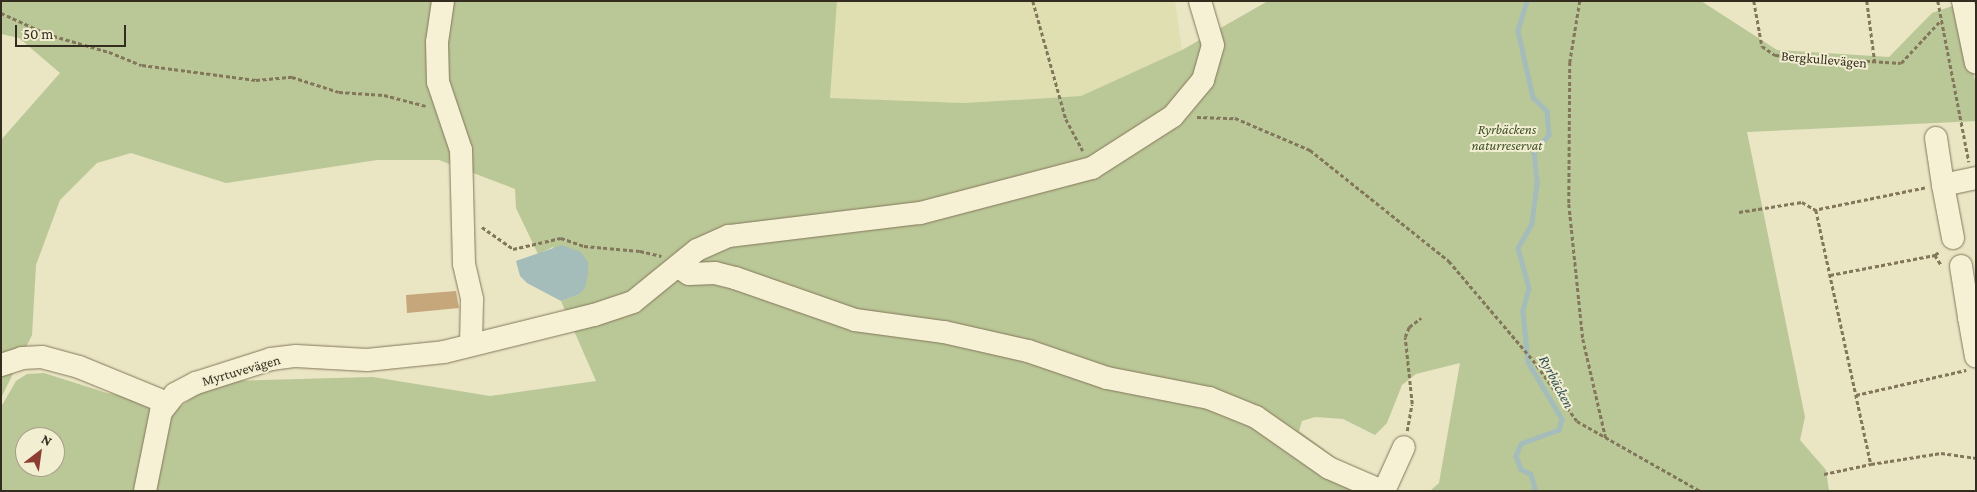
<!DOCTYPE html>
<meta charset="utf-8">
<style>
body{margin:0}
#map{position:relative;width:1977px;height:492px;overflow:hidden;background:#eae5c3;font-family:"Crimson Pro",serif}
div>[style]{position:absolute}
.farmland>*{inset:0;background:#dfdfb1}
.green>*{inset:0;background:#bac797}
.water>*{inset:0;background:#a4bdba}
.stream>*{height:4.5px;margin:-2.25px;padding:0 2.25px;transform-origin:2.25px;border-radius:2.25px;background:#a4bdba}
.building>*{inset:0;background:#c6a67b}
.path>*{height:2.5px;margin-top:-1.25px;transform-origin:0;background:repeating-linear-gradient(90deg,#83775b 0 4px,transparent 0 6.5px)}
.roads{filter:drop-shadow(0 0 1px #83775b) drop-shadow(0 0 1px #83775b)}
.minor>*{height:22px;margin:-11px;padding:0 11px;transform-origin:11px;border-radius:11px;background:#f6f1d5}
span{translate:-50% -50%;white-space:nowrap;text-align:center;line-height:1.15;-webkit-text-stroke:4px #f2eed2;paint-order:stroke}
.street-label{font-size:14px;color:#342c1e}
.park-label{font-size:14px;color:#3e4f26;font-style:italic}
.water-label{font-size:15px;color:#2e4f53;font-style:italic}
.frame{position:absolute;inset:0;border:2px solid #342c1e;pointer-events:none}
.north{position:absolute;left:15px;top:427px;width:50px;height:50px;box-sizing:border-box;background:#f2eed2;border:1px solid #a6a08a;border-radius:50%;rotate:30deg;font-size:14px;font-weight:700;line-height:20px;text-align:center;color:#342c1e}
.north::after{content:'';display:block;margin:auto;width:18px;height:22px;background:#8d3e30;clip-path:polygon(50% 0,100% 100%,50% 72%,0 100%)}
.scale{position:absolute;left:15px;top:25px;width:111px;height:22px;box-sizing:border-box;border:2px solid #342c1e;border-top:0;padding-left:6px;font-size:15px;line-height:18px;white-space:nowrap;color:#342c1e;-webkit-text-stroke:4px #f2eed2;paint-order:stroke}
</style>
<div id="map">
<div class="farmland">
<i style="clip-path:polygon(837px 1px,1175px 1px,1182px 50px,1081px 96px,964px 103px,830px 98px)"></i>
</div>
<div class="green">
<i style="clip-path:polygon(evenodd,1px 1px,837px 1px,830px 98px,964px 103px,1081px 96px,1182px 50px,1268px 1px,1701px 1px,1777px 50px,1889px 57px,1932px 13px,1955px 5px,1976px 84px,1976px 121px,1747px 132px,1805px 417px,1800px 440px,1826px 470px,1829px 491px,1430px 491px,1439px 483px,1460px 363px,1416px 374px,1402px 385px,1387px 423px,1375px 435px,1343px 419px,1315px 417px,1302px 421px,1299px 431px,1379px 490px,1386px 491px,1px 491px,1px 407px,16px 381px,27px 374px,44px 373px,107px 393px,181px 406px,203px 390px,226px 381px,373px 377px,490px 396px,596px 381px,561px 301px,578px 295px,553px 247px,538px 254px,516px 208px,515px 189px,439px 160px,377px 160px,226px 183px,131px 153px,97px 163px,60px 200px,36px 265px,32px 335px,1px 398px,1px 140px,60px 73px,19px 38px,1px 34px,1px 1px,25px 437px,55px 437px,55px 467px,25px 467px,25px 437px)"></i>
</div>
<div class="water">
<i style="clip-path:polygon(562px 245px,581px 252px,588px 262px,588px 274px,585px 288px,578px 295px,561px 301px,527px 283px,520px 276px,516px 261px)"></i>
</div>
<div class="stream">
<i style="left:1527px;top:1px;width:31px;rotate:107deg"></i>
<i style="left:1518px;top:31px;width:68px;rotate:77.2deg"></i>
<i style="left:1533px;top:97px;width:20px;rotate:45deg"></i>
<i style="left:1547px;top:111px;width:24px;rotate:85deg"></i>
<i style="left:1549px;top:135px;width:23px;rotate:131deg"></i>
<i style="left:1534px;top:152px;width:31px;rotate:84deg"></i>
<i style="left:1537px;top:183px;width:41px;rotate:97deg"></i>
<i style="left:1532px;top:224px;width:28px;rotate:120deg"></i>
<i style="left:1518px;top:248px;width:41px;rotate:74.6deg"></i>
<i style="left:1529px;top:288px;width:24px;rotate:105deg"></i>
<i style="left:1523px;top:311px;width:51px;rotate:84.4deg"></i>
<i style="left:1528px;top:362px;width:66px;rotate:59.2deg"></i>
<i style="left:1562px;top:419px;width:11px;rotate:105deg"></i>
<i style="left:1559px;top:430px;width:40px;rotate:159.8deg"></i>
<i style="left:1521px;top:444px;width:13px;rotate:113deg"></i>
<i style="left:1516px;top:456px;width:14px;rotate:69deg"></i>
<i style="left:1521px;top:469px;width:11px;rotate:27deg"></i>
<i style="left:1531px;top:474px;width:18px;rotate:74deg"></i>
</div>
<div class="building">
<i style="clip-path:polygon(456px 291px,459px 308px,407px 313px,406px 295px)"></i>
</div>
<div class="path">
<i style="left:1033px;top:1px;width:123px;rotate:74.4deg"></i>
<i style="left:1066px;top:119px;width:36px;rotate:62deg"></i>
<i style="left:1580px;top:1px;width:62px;rotate:99.3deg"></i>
<i style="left:1570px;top:62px;width:142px;rotate:90.4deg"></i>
<i style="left:1569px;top:204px;width:136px;rotate:84.1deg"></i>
<i style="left:1583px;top:339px;width:103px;rotate:77deg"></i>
<i style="left:1754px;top:1px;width:46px;rotate:79.9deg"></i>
<i style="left:1762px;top:46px;width:16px;rotate:35deg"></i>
<i style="left:1775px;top:55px;width:126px;rotate:3.6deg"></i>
<i style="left:1901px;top:63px;width:59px;rotate:-47.1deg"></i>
<i style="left:1867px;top:1px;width:63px;rotate:82.6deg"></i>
<i style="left:1938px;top:1px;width:164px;rotate:79.1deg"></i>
<i style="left:1px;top:13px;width:51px;rotate:24.5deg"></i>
<i style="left:47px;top:34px;width:65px;rotate:16.2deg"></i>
<i style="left:109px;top:52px;width:35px;rotate:22deg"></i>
<i style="left:142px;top:65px;width:115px;rotate:7.5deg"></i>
<i style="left:256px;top:80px;width:36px;rotate:-5deg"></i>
<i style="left:292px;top:77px;width:49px;rotate:17.7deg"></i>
<i style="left:339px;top:92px;width:45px;rotate:3.8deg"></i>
<i style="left:384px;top:95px;width:43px;rotate:14.7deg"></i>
<i style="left:1197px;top:117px;width:38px;rotate:2deg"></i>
<i style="left:1235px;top:118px;width:82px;rotate:23.1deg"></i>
<i style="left:1310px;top:150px;width:178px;rotate:38.6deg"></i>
<i style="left:1449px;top:261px;width:130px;rotate:49.7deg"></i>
<i style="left:1533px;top:360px;width:75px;rotate:54.2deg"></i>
<i style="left:1577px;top:421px;width:142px;rotate:29.6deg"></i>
<i style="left:1925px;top:188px;width:111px;rotate:168.6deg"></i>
<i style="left:1816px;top:210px;width:260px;rotate:77.8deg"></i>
<i style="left:1871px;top:464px;width:71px;rotate:-8.9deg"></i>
<i style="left:1941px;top:453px;width:35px;rotate:8deg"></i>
<i style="left:1739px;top:212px;width:64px;rotate:-9deg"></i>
<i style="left:1802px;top:202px;width:16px;rotate:30deg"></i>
<i style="left:482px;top:227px;width:38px;rotate:35deg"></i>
<i style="left:513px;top:249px;width:49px;rotate:-12.9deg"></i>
<i style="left:561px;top:238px;width:24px;rotate:19deg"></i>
<i style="left:584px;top:246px;width:56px;rotate:5.1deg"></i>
<i style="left:640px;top:251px;width:22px;rotate:13deg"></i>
<i style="left:1935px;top:255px;width:13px;rotate:58deg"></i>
<i style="left:1830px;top:275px;width:107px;rotate:-10.8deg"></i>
<i style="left:1935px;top:255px;width:6px;rotate:-39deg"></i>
<i style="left:1856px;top:395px;width:113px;rotate:-12.8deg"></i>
<i style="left:1407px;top:431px;width:27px;rotate:-80deg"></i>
<i style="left:1412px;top:404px;width:67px;rotate:-96deg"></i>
<i style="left:1405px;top:337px;width:11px;rotate:-68deg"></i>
<i style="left:1409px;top:327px;width:15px;rotate:-37deg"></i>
<i style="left:1824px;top:474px;width:48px;rotate:-12deg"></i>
</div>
<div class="roads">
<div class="minor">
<i style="left:443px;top:1px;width:41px;rotate:98.3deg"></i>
<i style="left:437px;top:42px;width:40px;rotate:88.6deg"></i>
<i style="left:438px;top:82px;width:72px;rotate:71.3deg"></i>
<i style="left:461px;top:150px;width:114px;rotate:88.5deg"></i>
<i style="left:464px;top:264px;width:37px;rotate:77deg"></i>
<i style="left:472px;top:300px;width:44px;rotate:91.3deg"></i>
<i style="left:1963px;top:1px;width:63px;rotate:78.2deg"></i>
<i style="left:1936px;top:138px;width:48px;rotate:81.5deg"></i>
<i style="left:1953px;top:238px;width:54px;rotate:-100.7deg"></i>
<i style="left:1943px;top:185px;width:34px;rotate:-12deg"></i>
<i style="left:1961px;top:266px;width:52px;rotate:81.1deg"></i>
<i style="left:1969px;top:317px;width:7px;rotate:-8deg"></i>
<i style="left:679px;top:267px;width:12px;rotate:35deg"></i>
<i style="left:689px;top:274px;width:26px;rotate:-2deg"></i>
<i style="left:715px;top:273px;width:21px;rotate:14deg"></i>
<i style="left:735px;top:278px;width:127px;rotate:19.3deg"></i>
<i style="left:855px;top:320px;width:90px;rotate:7.7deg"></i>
<i style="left:944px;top:332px;width:86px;rotate:12.7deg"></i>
<i style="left:1028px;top:351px;width:83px;rotate:18.9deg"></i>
<i style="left:1107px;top:378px;width:104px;rotate:11.1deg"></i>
<i style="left:1209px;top:398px;width:51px;rotate:22deg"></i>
<i style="left:1256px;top:417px;width:89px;rotate:34.9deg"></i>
<i style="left:1329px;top:468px;width:58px;rotate:23.5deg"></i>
<i style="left:1969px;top:317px;width:40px;rotate:80deg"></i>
<i style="left:1px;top:365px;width:22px;rotate:-18deg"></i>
<i style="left:22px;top:358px;width:20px;rotate:-3deg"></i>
<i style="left:42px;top:357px;width:38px;rotate:15deg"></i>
<i style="left:79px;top:367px;width:95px;rotate:22.2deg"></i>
<i style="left:145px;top:491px;width:81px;rotate:-78.6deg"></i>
<i style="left:161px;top:412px;width:23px;rotate:-52deg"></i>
<i style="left:175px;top:394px;width:24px;rotate:-28deg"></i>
<i style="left:196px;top:383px;width:79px;rotate:-17.7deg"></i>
<i style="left:271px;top:359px;width:25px;rotate:-7deg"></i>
<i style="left:296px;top:356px;width:71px;rotate:3.2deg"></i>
<i style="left:367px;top:360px;width:77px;rotate:-5.9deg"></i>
<i style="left:444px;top:352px;width:154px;rotate:-13.9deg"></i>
<i style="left:594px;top:315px;width:41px;rotate:-18.4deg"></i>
<i style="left:633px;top:302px;width:82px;rotate:-39.1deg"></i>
<i style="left:697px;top:250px;width:35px;rotate:-24deg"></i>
<i style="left:729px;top:236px;width:192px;rotate:-6.9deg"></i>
<i style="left:920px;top:213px;width:178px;rotate:-14.7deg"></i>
<i style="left:1092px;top:168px;width:96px;rotate:-32.7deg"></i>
<i style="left:1173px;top:116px;width:47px;rotate:-50.2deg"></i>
<i style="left:1203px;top:80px;width:36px;rotate:-74deg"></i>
<i style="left:1213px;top:45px;width:46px;rotate:-106.5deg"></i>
<i style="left:1384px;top:491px;width:48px;rotate:-65.6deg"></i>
</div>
</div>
<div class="street-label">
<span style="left:1824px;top:59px;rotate:5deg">Bergkullevägen</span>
<span style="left:241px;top:370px;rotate:-16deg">Myrtuvevägen</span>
</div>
<div class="park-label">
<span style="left:1507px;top:137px">Ryrbäckens<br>naturreservat</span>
</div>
<div class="water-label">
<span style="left:1556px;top:382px;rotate:62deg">Ryrbäcken</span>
</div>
<div class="frame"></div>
<div class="north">N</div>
<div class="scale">50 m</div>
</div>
